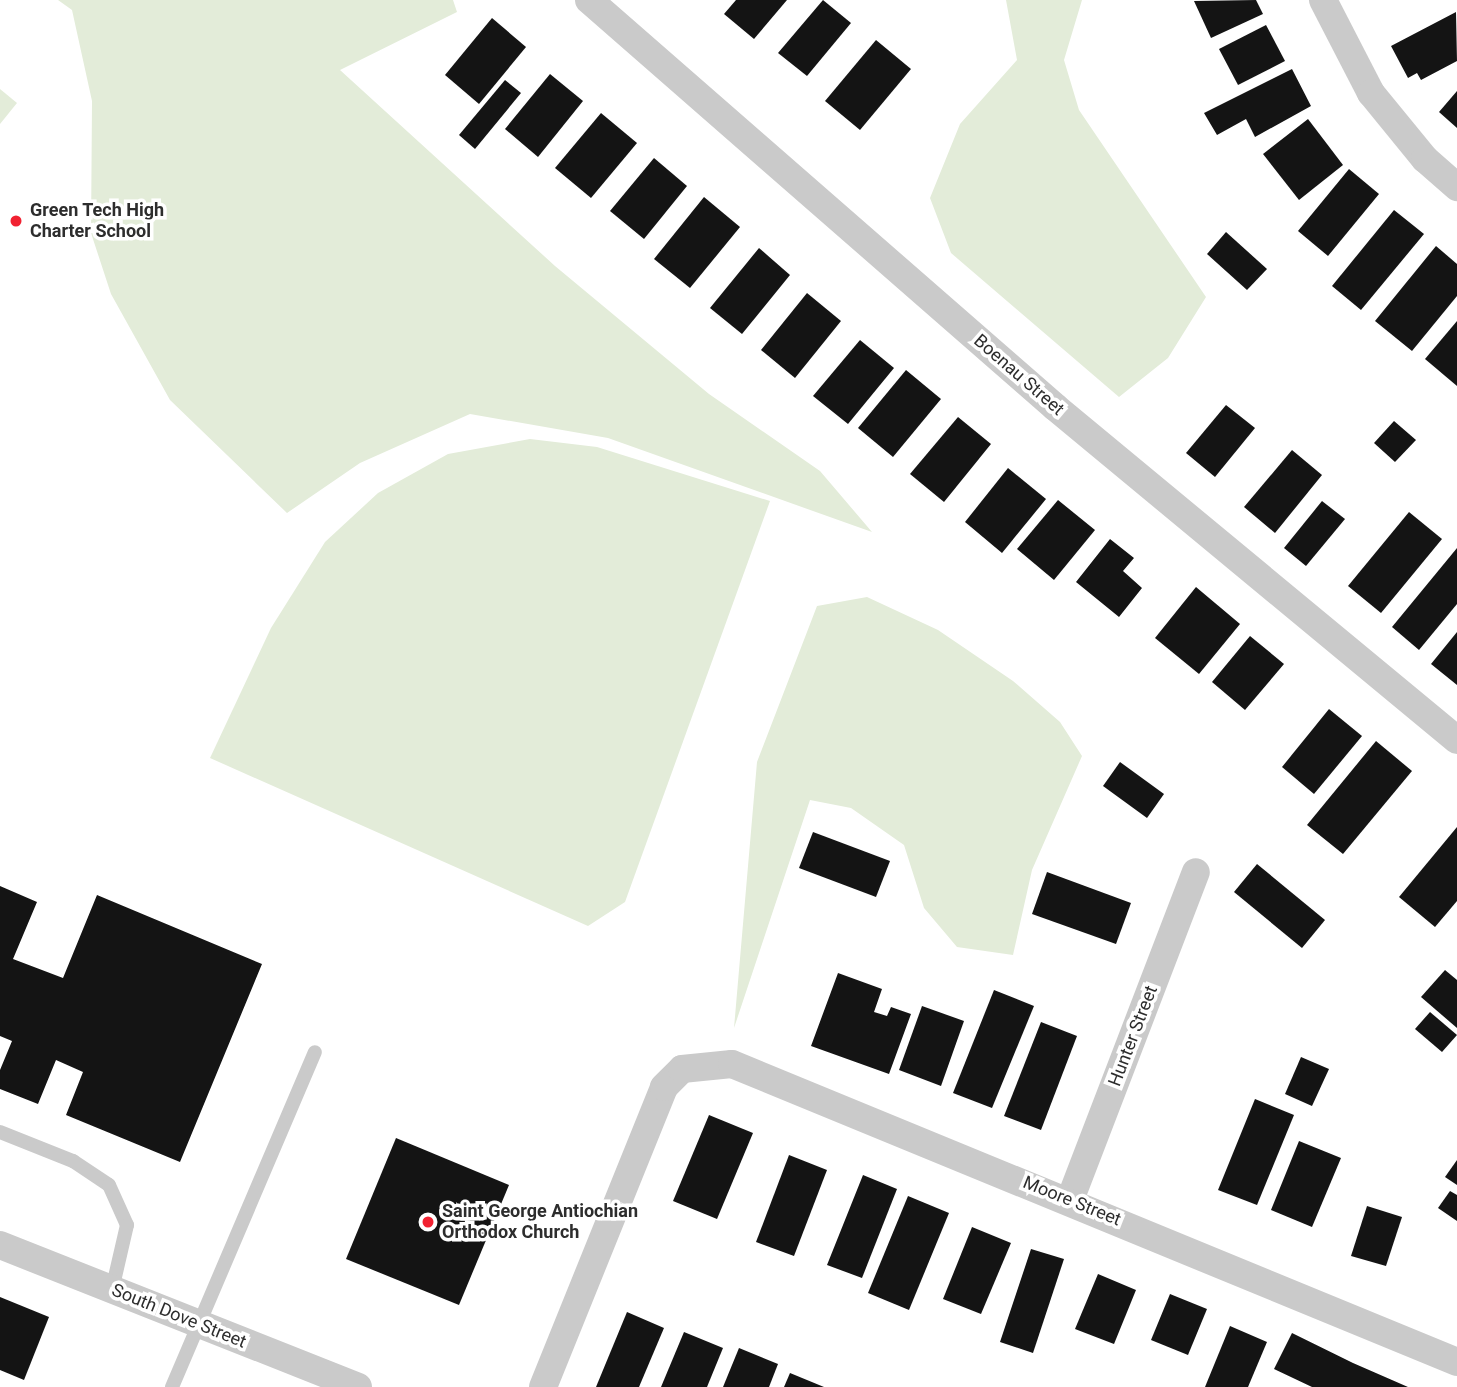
<!DOCTYPE html>
<style>
body{margin:0}
#map{position:relative;width:1457px;height:1387px;overflow:hidden;background:#fff;font-family:Roboto,sans-serif}
div>[style]{position:absolute}
.green>*{inset:0;background:#e3ecd9}
.building>*{inset:0;background:#141414}
.service>*{height:14px;margin:-7px;padding:0 7px;transform-origin:7px;border-radius:7px;background:#cacaca}
.minor>*{height:28px;margin:-14px;padding:0 14px;transform-origin:14px;border-radius:14px;background:#cacaca}
.dots>*{width:19px;height:19px;translate:-50% -50%;box-sizing:border-box;border:4px solid #fff;border-radius:50%}
span{translate:-50% -50%;white-space:nowrap;text-align:center;line-height:1.15;-webkit-text-stroke:7px #fff;paint-order:stroke}
.poi-label{font-size:18px;color:#2d2d2d;font-weight:700}
.left{translate:0 -50%;text-align:left}
.street-label{font-size:18px;color:#2d2d2d}
</style>
<div id="map">
<div class="green">
<i style="clip-path:polygon(58px 0,453px 0,457px 12px,340px 70px,555px 266px,709px 394px,820px 471px,872px 532px,608px 438px,470px 414px,360px 463px,287px 513px,170px 400px,111px 294px,91px 233px,92px 101px,72px 10px)"></i>
<i style="clip-path:polygon(1006px 0,1082px 0,1064px 60px,1079px 110px,1206px 297px,1168px 358px,1119px 397px,951px 253px,930px 198px,960px 124px,1017px 60px)"></i>
<i style="clip-path:polygon(0 89px,17px 103px,0 124px)"></i>
<i style="clip-path:polygon(530px 439px,597px 447px,770px 501px,625px 902px,588px 926px,210px 758px,271px 628px,325px 542px,378px 493px,448px 454px)"></i>
<i style="clip-path:polygon(867px 597px,938px 630px,1013px 681px,1060px 722px,1082px 756px,1032px 870px,1013px 955px,957px 947px,924px 908px,904px 845px,851px 808px,810px 800px,734px 1028px,757px 762px,817px 606px)"></i>
</div>
<div class="building">
<i style="clip-path:polygon(736px 0,787px 0,754px 39px,724px 14px)"></i>
<i style="clip-path:polygon(823px 0,851px 23px,807px 76px,778px 53px)"></i>
<i style="clip-path:polygon(1256px 0,1263px 14px,1211px 38px,1194px 1px)"></i>
<i style="clip-path:polygon(1456px 12px,1457px 61px,1421px 80px,1417px 73px,1408px 78px,1391px 46px)"></i>
<i style="clip-path:polygon(492px 18px,526px 47px,479px 104px,445px 75px)"></i>
<i style="clip-path:polygon(1266px 25px,1285px 61px,1238px 85px,1219px 49px)"></i>
<i style="clip-path:polygon(876px 40px,911px 69px,860px 130px,825px 101px)"></i>
<i style="clip-path:polygon(1292px 69px,1311px 106px,1255px 137px,1246px 119px,1217px 135px,1204px 113px)"></i>
<i style="clip-path:polygon(550px 74px,583px 101px,538px 157px,505px 129px)"></i>
<i style="clip-path:polygon(505px 80px,521px 93px,475px 149px,459px 135px)"></i>
<i style="clip-path:polygon(1457px 91px,1457px 128px,1439px 112px)"></i>
<i style="clip-path:polygon(601px 113px,637px 143px,591px 198px,555px 168px)"></i>
<i style="clip-path:polygon(1308px 119px,1343px 165px,1299px 200px,1263px 154px)"></i>
<i style="clip-path:polygon(654px 158px,687px 186px,644px 239px,610px 211px)"></i>
<i style="clip-path:polygon(1349px 169px,1379px 194px,1328px 256px,1298px 231px)"></i>
<i style="clip-path:polygon(704px 197px,740px 227px,690px 288px,654px 259px)"></i>
<i style="clip-path:polygon(1394px 210px,1424px 234px,1361px 310px,1332px 286px)"></i>
<i style="clip-path:polygon(1226px 232px,1267px 269px,1247px 290px,1207px 254px)"></i>
<i style="clip-path:polygon(1436px 246px,1457px 264px,1457px 296px,1412px 351px,1375px 321px)"></i>
<i style="clip-path:polygon(759px 248px,790px 275px,742px 334px,710px 308px)"></i>
<i style="clip-path:polygon(807px 293px,841px 321px,795px 378px,761px 350px)"></i>
<i style="clip-path:polygon(1457px 321px,1457px 386px,1425px 359px)"></i>
<i style="clip-path:polygon(860px 340px,894px 368px,848px 424px,813px 396px)"></i>
<i style="clip-path:polygon(906px 370px,941px 399px,893px 457px,858px 428px)"></i>
<i style="clip-path:polygon(1226px 405px,1255px 428px,1215px 477px,1186px 453px)"></i>
<i style="clip-path:polygon(958px 417px,991px 444px,944px 502px,910px 474px)"></i>
<i style="clip-path:polygon(1394px 421px,1416px 440px,1395px 462px,1374px 443px)"></i>
<i style="clip-path:polygon(1292px 450px,1322px 475px,1275px 533px,1244px 507px)"></i>
<i style="clip-path:polygon(1008px 468px,1046px 499px,1002px 553px,965px 522px)"></i>
<i style="clip-path:polygon(1058px 500px,1095px 530px,1054px 580px,1017px 549px)"></i>
<i style="clip-path:polygon(1322px 501px,1345px 519px,1306px 566px,1284px 548px)"></i>
<i style="clip-path:polygon(1409px 512px,1442px 539px,1381px 613px,1348px 586px)"></i>
<i style="clip-path:polygon(1110px 539px,1134px 558px,1123px 571px,1142px 588px,1119px 617px,1076px 582px)"></i>
<i style="clip-path:polygon(1457px 548px,1457px 604px,1419px 650px,1392px 627px)"></i>
<i style="clip-path:polygon(1196px 587px,1240px 624px,1199px 674px,1155px 638px)"></i>
<i style="clip-path:polygon(1457px 632px,1457px 685px,1431px 664px)"></i>
<i style="clip-path:polygon(1250px 636px,1284px 664px,1245px 710px,1212px 682px)"></i>
<i style="clip-path:polygon(1329px 709px,1362px 736px,1314px 794px,1282px 767px)"></i>
<i style="clip-path:polygon(1376px 741px,1412px 771px,1343px 854px,1307px 825px)"></i>
<i style="clip-path:polygon(1120px 762px,1164px 794px,1147px 818px,1103px 786px)"></i>
<i style="clip-path:polygon(1457px 827px,1457px 901px,1435px 927px,1399px 897px)"></i>
<i style="clip-path:polygon(813px 832px,890px 861px,876px 897px,799px 868px)"></i>
<i style="clip-path:polygon(1257px 864px,1325px 920px,1302px 948px,1234px 892px)"></i>
<i style="clip-path:polygon(1047px 872px,1131px 903px,1116px 944px,1032px 914px)"></i>
<i style="clip-path:polygon(0 886px,37px 902px,13px 959px,63px 978px,97px 895px,262px 964px,180px 1162px,66px 1115px,83px 1072px,56px 1060px,38px 1104px,0 1089px,0 1070px,12px 1041px,0 1036px)"></i>
<i style="clip-path:polygon(1445px 970px,1457px 980px,1457px 1028px,1421px 997px)"></i>
<i style="clip-path:polygon(838px 973px,882px 989px,874px 1012px,887px 1016px,891px 1007px,911px 1014px,889px 1074px,811px 1046px)"></i>
<i style="clip-path:polygon(994px 990px,1034px 1006px,992px 1108px,953px 1093px)"></i>
<i style="clip-path:polygon(922px 1006px,964px 1021px,941px 1086px,899px 1070px)"></i>
<i style="clip-path:polygon(1430px 1012px,1457px 1035px,1442px 1052px,1415px 1029px)"></i>
<i style="clip-path:polygon(1041px 1022px,1077px 1036px,1041px 1130px,1004px 1116px)"></i>
<i style="clip-path:polygon(1301px 1057px,1329px 1069px,1312px 1106px,1285px 1094px)"></i>
<i style="clip-path:polygon(1255px 1099px,1294px 1115px,1257px 1205px,1218px 1190px)"></i>
<i style="clip-path:polygon(709px 1115px,753px 1133px,717px 1219px,673px 1201px)"></i>
<i style="clip-path:polygon(396px 1138px,509px 1185px,459px 1305px,346px 1259px)"></i>
<i style="clip-path:polygon(1299px 1141px,1341px 1158px,1312px 1227px,1271px 1210px)"></i>
<i style="clip-path:polygon(789px 1155px,827px 1170px,794px 1256px,756px 1242px)"></i>
<i style="clip-path:polygon(1457px 1160px,1457px 1185px,1445px 1177px)"></i>
<i style="clip-path:polygon(863px 1175px,897px 1189px,862px 1278px,827px 1265px)"></i>
<i style="clip-path:polygon(1450px 1191px,1457px 1195px,1457px 1221px,1438px 1208px)"></i>
<i style="clip-path:polygon(908px 1196px,949px 1213px,909px 1310px,868px 1293px)"></i>
<i style="clip-path:polygon(1367px 1206px,1402px 1217px,1386px 1266px,1351px 1256px)"></i>
<i style="clip-path:polygon(972px 1227px,1011px 1243px,981px 1314px,943px 1299px)"></i>
<i style="clip-path:polygon(1031px 1249px,1064px 1259px,1033px 1353px,1000px 1342px)"></i>
<i style="clip-path:polygon(1098px 1274px,1136px 1290px,1114px 1344px,1075px 1329px)"></i>
<i style="clip-path:polygon(1170px 1294px,1207px 1309px,1188px 1355px,1151px 1340px)"></i>
<i style="clip-path:polygon(0 1297px,49px 1317px,24px 1380px,0 1370px)"></i>
<i style="clip-path:polygon(627px 1312px,664px 1328px,639px 1387px,596px 1387px)"></i>
<i style="clip-path:polygon(1230px 1326px,1267px 1342px,1248px 1387px,1205px 1387px)"></i>
<i style="clip-path:polygon(684px 1332px,723px 1348px,707px 1387px,661px 1387px)"></i>
<i style="clip-path:polygon(1292px 1333px,1353px 1363px,1408px 1387px,1312px 1387px,1274px 1369px)"></i>
<i style="clip-path:polygon(739px 1348px,778px 1364px,769px 1387px,723px 1387px)"></i>
<i style="clip-path:polygon(790px 1373px,824px 1387px,784px 1387px)"></i>
</div>
<div class="service">
<i style="left:0;top:1132px;width:79px;rotate:21.7deg"></i>
<i style="left:73px;top:1161px;width:43px;rotate:33.7deg"></i>
<i style="left:109px;top:1185px;width:44px;rotate:65.8deg"></i>
<i style="left:127px;top:1225px;width:67px;rotate:103deg"></i>
<i style="left:172px;top:1387px;width:364px;rotate:-66.9deg"></i>
</div>
<div class="minor">
<i style="left:589px;top:0;width:619px;rotate:41.13deg"></i>
<i style="left:1055px;top:407px;width:522px;rotate:39.64deg"></i>
<i style="left:1323px;top:0;width:105px;rotate:62.7deg"></i>
<i style="left:1371px;top:93px;width:85px;rotate:50.7deg"></i>
<i style="left:1425px;top:159px;width:43px;rotate:41.2deg"></i>
<i style="left:1070px;top:1200px;width:351px;rotate:-69deg"></i>
<i style="left:0;top:1245px;width:385px;rotate:21.6deg"></i>
<i style="left:543px;top:1387px;width:323px;rotate:-68deg"></i>
<i style="left:664px;top:1087px;width:25px;rotate:-45deg"></i>
<i style="left:682px;top:1069px;width:50px;rotate:-5.7deg"></i>
<i style="left:732px;top:1064px;width:784px;rotate:22.34deg"></i>
</div>
<div class="dots">
<i style="left:16px;top:221px;background:#f12131"></i>
<i style="left:428px;top:1222px;background:#f12131"></i>
</div>
<div class="poi-label">
<span class="left" style="left:30px;top:221px">Green Tech High<br>Charter School</span>
<span class="left" style="left:442px;top:1222px">Saint George Antiochian<br>Orthodox Church</span>
</div>
<div class="street-label">
<span style="left:1019px;top:375px;rotate:41deg">Boenau Street</span>
<span style="left:1133px;top:1036px;rotate:-69deg">Hunter Street</span>
<span style="left:1072px;top:1201px;rotate:22deg">Moore Street</span>
<span style="left:179px;top:1316px;rotate:22deg">South Dove Street</span>
</div>
</div>
